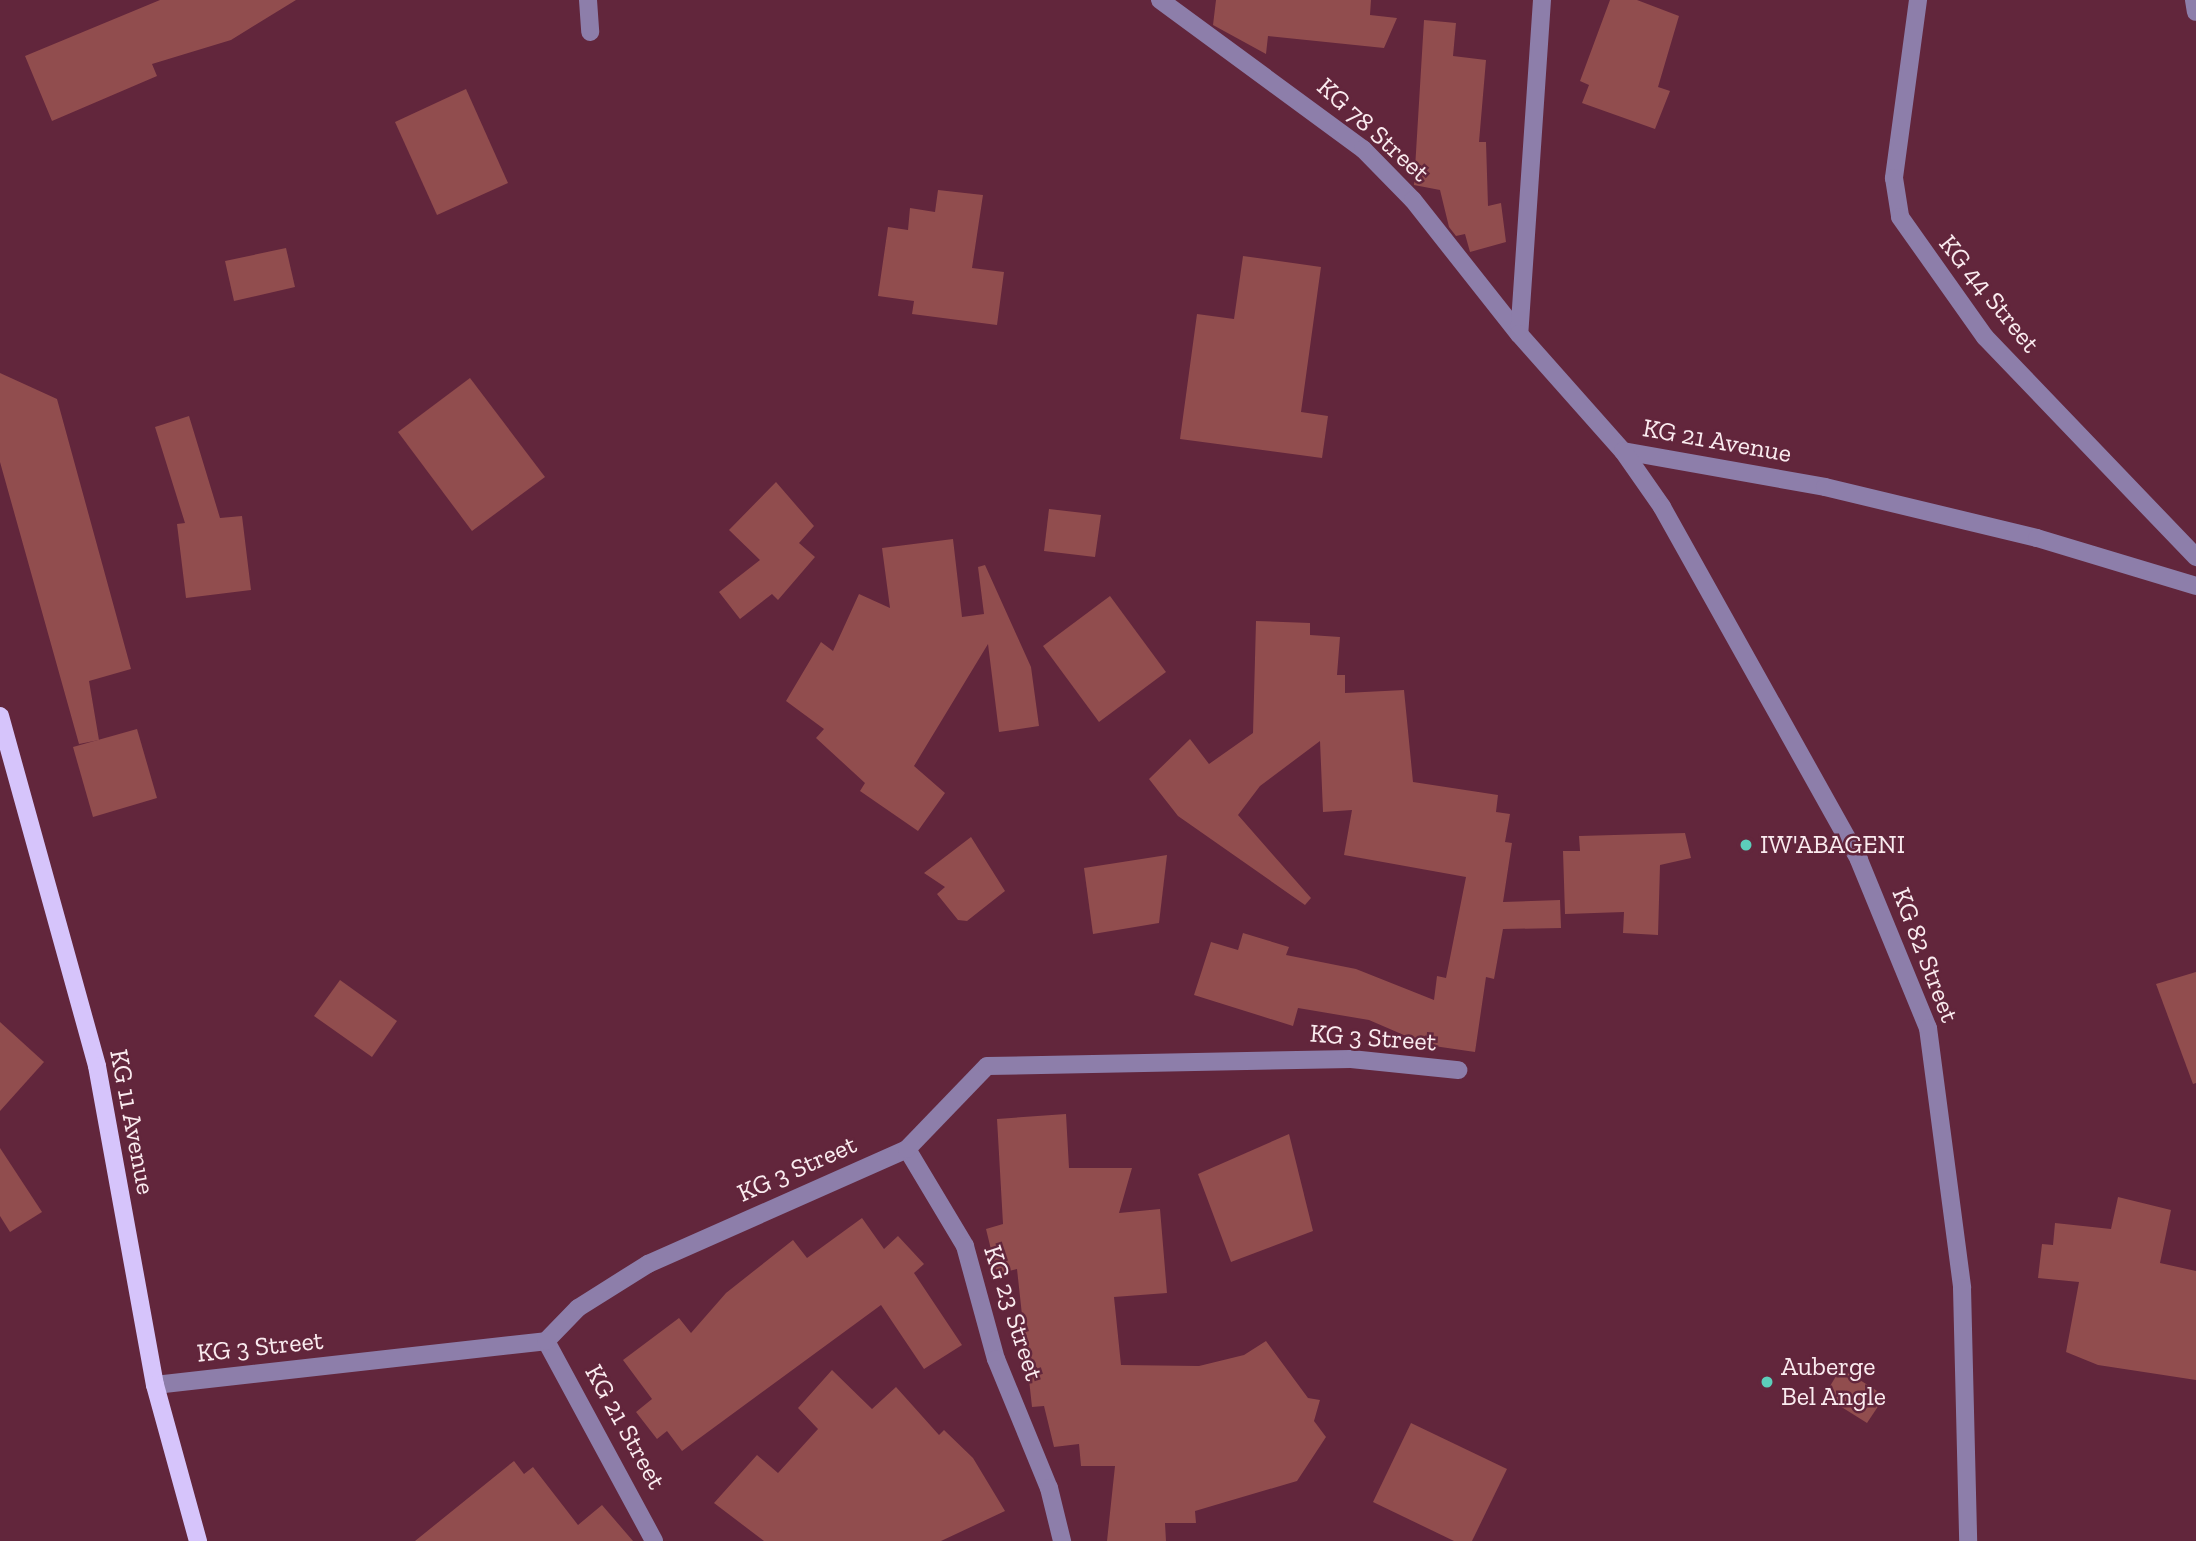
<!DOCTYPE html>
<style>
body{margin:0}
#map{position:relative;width:2196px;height:1541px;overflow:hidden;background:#62263c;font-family:"Zilla Slab",serif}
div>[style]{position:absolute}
.building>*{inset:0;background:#914d4e}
.minor>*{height:18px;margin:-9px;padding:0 9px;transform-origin:9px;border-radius:9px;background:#8d7eaa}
.major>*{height:18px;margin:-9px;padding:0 9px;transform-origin:9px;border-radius:9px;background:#d6c4fb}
.dots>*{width:19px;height:19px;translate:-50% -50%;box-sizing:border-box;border:4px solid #62263c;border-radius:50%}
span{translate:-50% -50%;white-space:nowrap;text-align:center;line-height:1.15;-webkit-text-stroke:5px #62263c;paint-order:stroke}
.street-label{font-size:26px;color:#faebef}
.poi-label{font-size:26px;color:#faebef}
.left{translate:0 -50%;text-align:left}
</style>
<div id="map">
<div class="building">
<i style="clip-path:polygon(160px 0,296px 0,231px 40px,152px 64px,157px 76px,52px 121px,25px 56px)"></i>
<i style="clip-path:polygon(1216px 0,1371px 0,1370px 15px,1397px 18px,1384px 48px,1268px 36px,1266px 54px,1213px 25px)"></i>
<i style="clip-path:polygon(1610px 0,1637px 0,1679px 16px,1658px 87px,1670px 91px,1655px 129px,1582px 103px,1589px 85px,1580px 81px)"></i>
<i style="clip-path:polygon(1424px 20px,1456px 23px,1453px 56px,1486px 60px,1479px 142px,1486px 142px,1488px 206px,1501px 203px,1506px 242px,1470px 252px,1465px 234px,1456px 236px,1449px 227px,1440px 190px,1414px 185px)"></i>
<i style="clip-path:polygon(466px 89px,508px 183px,437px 215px,395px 122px)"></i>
<i style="clip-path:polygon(938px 190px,983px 195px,972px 268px,1004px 272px,997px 325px,912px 314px,914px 301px,878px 296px,888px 227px,908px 230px,910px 208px,935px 212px)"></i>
<i style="clip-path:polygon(286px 248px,295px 287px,234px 301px,225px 261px)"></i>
<i style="clip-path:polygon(1243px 256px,1321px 267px,1301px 412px,1328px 416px,1322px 458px,1180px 439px,1197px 314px,1234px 319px)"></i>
<i style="clip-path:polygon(0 373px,57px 399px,131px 669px,89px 681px,99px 740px,79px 744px,0 462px)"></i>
<i style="clip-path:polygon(470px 378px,545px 477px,472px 531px,398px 432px)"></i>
<i style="clip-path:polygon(189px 416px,220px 518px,242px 516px,251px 590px,186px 598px,177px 524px,185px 523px,155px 427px)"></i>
<i style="clip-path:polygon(776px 482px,814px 526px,799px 543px,815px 557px,778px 600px,772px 594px,740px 619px,719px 592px,760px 560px,729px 530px)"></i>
<i style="clip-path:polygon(1049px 509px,1101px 515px,1095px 557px,1044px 551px)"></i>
<i style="clip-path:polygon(953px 539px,962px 617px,984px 614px,978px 567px,985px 565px,1031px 667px,1039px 726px,999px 732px,988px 644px,914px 766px,945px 793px,918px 831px,860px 791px,865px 783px,816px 738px,824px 729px,786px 701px,821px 642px,833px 651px,859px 594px,890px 608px,882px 548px)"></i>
<i style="clip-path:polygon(1110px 596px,1166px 672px,1099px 722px,1043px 646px)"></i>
<i style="clip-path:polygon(1256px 621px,1310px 623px,1310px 635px,1340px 637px,1337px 675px,1345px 675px,1345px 693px,1404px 690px,1413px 782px,1498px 795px,1496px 812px,1510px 814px,1505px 842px,1512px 843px,1503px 902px,1560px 900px,1561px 928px,1503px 929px,1494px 979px,1486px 977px,1475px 1052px,1427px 1045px,1369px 1020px,1298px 1008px,1293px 1026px,1194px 995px,1211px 942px,1238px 950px,1243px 933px,1289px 947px,1286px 955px,1356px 969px,1434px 1000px,1437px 976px,1446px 978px,1466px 877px,1344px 855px,1352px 810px,1323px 812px,1320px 741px,1260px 786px,1238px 815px,1311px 898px,1305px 905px,1178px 816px,1149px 779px,1190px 739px,1209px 764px,1253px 733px)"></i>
<i style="clip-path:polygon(137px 729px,157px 798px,93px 817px,73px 747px)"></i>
<i style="clip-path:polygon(1685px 833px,1691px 858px,1660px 865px,1658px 935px,1623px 933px,1624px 912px,1565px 914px,1563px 851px,1580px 851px,1579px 836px)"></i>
<i style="clip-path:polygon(971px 837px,1005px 891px,967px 921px,958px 920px,937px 894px,945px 887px,924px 873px)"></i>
<i style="clip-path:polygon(1167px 855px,1159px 923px,1093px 934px,1084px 868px)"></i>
<i style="clip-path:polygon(2196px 972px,2196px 1083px,2193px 1084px,2156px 984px)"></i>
<i style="clip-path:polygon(340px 980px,397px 1021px,372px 1057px,314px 1016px)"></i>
<i style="clip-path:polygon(0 1022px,44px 1062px,0 1111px)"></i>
<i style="clip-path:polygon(1066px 1114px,1069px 1168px,1132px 1168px,1119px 1213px,1160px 1209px,1167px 1293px,1114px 1297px,1121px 1365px,1199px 1366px,1244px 1355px,1266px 1341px,1308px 1398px,1320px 1400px,1314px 1421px,1326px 1437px,1297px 1481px,1195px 1511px,1196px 1523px,1165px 1523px,1166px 1541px,1107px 1541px,1115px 1466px,1081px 1466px,1079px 1444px,1054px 1447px,1044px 1406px,1032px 1407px,1017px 1269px,997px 1274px,986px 1229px,1003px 1224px,997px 1119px)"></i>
<i style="clip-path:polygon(1289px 1134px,1313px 1231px,1231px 1262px,1198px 1174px)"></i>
<i style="clip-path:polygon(0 1148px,42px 1212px,10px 1232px,0 1216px)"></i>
<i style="clip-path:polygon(2118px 1197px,2171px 1210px,2160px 1263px,2196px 1271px,2196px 1380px,2098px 1365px,2066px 1352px,2079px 1282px,2038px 1278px,2042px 1244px,2053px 1245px,2055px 1223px,2111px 1229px)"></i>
<i style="clip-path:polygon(862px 1218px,884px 1249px,898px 1236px,924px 1264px,914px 1273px,962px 1345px,924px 1369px,881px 1305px,682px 1451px,667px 1431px,657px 1439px,636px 1412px,652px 1399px,623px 1360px,679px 1318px,691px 1333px,726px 1293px,793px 1240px,807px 1258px)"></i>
<i style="clip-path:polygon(1841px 1368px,1885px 1396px,1867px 1423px,1824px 1396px)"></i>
<i style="clip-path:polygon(832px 1370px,872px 1409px,896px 1387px,939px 1435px,944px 1430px,973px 1458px,1005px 1511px,941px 1541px,764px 1541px,714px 1503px,757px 1455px,778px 1473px,818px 1429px,798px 1408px)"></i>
<i style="clip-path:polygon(1411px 1423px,1507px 1469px,1472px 1541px,1454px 1541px,1373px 1502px)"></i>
<i style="clip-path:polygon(514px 1461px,524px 1474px,533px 1467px,578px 1525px,602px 1505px,633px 1541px,415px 1541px)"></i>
</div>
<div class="minor">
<i style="left:588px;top:0;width:32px;rotate:86deg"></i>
<i style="left:1160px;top:0;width:252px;rotate:36.3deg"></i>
<i style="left:1363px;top:149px;width:71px;rotate:45.6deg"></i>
<i style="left:1413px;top:200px;width:171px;rotate:51.7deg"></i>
<i style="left:1542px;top:0;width:335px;rotate:93.9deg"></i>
<i style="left:1519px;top:334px;width:157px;rotate:48.4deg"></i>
<i style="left:1623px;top:451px;width:205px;rotate:10.1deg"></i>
<i style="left:1825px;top:487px;width:218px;rotate:13.5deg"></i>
<i style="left:2037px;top:538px;width:166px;rotate:16.8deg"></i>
<i style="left:1918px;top:0;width:180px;rotate:97.7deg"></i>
<i style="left:1894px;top:178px;width:39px;rotate:81deg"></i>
<i style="left:1900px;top:217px;width:147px;rotate:54.7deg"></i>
<i style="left:1985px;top:337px;width:305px;rotate:46.2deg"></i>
<i style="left:2194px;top:0;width:12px;rotate:81deg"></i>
<i style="left:1623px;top:451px;width:68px;rotate:55.1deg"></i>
<i style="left:1662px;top:507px;width:404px;rotate:60.8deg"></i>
<i style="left:1859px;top:860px;width:182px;rotate:67.7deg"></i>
<i style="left:1928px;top:1028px;width:262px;rotate:82.5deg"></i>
<i style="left:1962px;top:1288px;width:253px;rotate:88.6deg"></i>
<i style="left:907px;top:1149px;width:113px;rotate:59.1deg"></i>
<i style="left:965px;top:1246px;width:117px;rotate:74.7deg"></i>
<i style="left:996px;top:1359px;width:139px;rotate:67.7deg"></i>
<i style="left:1049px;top:1488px;width:55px;rotate:76.2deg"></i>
<i style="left:546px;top:1341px;width:227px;rotate:61.6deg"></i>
<i style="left:155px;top:1385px;width:393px;rotate:-6.4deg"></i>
<i style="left:546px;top:1341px;width:46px;rotate:-45.9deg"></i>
<i style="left:578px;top:1308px;width:83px;rotate:-32.2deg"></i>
<i style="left:648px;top:1264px;width:283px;rotate:-23.9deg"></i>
<i style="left:907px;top:1149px;width:115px;rotate:-46.1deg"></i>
<i style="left:987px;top:1066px;width:364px;rotate:-1.1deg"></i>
<i style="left:1351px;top:1059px;width:108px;rotate:5.9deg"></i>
</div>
<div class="major">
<i style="left:0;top:716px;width:363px;rotate:74.5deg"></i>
<i style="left:97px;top:1066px;width:324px;rotate:79.7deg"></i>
<i style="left:155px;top:1385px;width:162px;rotate:74.6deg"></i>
</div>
<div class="dots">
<i style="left:1746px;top:845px;background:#5cceba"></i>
<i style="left:1767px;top:1382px;background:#5cceba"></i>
</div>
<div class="street-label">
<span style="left:1373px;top:130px;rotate:42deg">KG 78 Street</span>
<span style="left:1989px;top:294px;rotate:51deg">KG 44 Street</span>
<span style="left:1717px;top:441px;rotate:10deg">KG 21 Avenue</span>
<span style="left:1925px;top:955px;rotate:69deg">KG 82 Street</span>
<span style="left:1373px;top:1038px;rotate:4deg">KG 3 Street</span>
<span style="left:132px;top:1122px;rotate:79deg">KG 11 Avenue</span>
<span style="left:797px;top:1169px;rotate:-24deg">KG 3 Street</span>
<span style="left:1013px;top:1313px;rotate:72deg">KG 23 Street</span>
<span style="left:260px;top:1347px;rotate:-6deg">KG 3 Street</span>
<span style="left:625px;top:1427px;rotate:61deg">KG 21 Street</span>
</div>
<div class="poi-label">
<span class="left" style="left:1760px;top:845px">IW'ABAGENI</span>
<span class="left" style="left:1781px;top:1382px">Auberge<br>Bel Angle</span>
</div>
</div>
